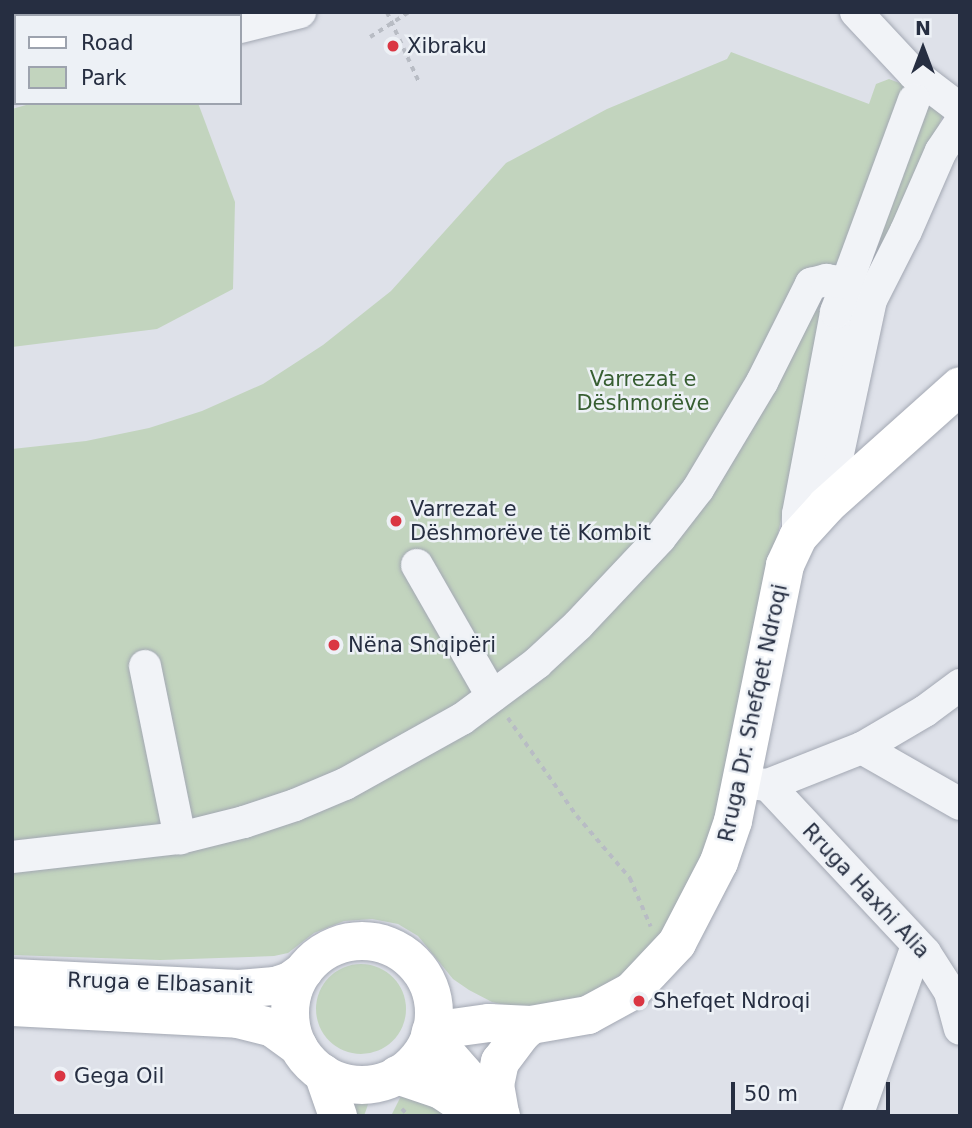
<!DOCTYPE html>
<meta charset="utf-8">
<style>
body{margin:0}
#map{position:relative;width:972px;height:1128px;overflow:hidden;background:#dee1e9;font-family:"DejaVu Sans",sans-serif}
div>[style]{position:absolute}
.green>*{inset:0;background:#c2d4be}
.round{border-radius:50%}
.path>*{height:3.5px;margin-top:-1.75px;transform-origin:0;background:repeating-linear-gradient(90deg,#b8bcc4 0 5px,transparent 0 10px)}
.roads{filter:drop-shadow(0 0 2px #a3a8b3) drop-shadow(0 0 2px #a3a8b3)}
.minor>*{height:32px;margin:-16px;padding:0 16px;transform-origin:16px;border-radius:16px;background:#f1f3f7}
.major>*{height:38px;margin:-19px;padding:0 19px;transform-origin:19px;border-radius:19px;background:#fff}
.major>.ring{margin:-19px;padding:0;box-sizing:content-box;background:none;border:38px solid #fff;border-radius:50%}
.dots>*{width:19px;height:19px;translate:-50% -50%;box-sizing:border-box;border:4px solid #edf1f6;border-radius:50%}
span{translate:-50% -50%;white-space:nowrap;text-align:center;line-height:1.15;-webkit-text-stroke:5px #edf1f6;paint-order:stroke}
.poi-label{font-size:21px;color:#262e41}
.left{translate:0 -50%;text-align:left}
.park-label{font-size:21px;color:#375e32}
.street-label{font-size:21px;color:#262e41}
.frame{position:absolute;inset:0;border:14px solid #262e41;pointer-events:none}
.legend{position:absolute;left:14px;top:14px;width:228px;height:91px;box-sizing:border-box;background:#edf1f6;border:2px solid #9da3ae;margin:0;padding:9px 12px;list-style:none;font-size:21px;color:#262e41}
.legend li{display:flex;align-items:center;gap:14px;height:35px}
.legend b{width:35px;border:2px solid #9da3ae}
.north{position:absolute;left:888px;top:14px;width:70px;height:70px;-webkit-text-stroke:5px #edf1f6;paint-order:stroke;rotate:0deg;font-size:19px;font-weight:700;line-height:28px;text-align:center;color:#262e41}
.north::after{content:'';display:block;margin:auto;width:24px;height:32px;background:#262e41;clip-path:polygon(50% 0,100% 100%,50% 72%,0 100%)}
.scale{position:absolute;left:731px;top:1082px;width:159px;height:32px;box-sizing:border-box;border:4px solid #262e41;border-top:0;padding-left:9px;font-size:21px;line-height:24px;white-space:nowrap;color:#262e41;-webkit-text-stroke:5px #edf1f6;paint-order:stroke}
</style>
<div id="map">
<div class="green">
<i style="clip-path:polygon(731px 52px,869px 104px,876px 84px,889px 79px,936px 97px,946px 107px,907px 205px,822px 467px,793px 463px,734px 742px,707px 845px,670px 921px,639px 963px,598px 994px,518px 1008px,492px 1002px,469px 990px,453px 979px,418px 936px,398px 924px,372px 919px,344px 921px,314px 933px,288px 953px,274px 956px,160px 960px,12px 955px,12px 449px,86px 441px,149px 428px,202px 411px,263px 384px,323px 345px,391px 291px,506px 163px,607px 109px,727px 59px)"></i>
<i style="clip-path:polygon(33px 103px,198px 103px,235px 202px,233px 289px,157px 329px,12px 347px,12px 109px)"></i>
<i class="round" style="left:316px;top:964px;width:90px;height:90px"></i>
<i style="clip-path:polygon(343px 1089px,373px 1090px,364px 1116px,353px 1116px)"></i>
<i style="clip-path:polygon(403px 1092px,454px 1111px,430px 1116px,391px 1116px)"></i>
</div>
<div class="path">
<i style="left:387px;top:12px;width:77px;rotate:65.4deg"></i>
<i style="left:370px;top:37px;width:46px;rotate:-32.7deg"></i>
<i style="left:508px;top:718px;width:120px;rotate:54.9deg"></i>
<i style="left:577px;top:816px;width:82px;rotate:49.5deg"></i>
<i style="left:630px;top:878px;width:53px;rotate:66.8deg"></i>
<i style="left:402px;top:1109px;width:10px;rotate:45deg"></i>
</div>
<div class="roads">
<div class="minor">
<i style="left:856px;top:12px;width:85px;rotate:46.9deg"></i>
<i style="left:914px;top:74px;width:58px;rotate:37.3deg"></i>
<i style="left:240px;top:27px;width:62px;rotate:-14deg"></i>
<i style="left:12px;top:86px;width:4px;rotate:-14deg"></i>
<i style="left:827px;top:505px;width:210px;rotate:-77.9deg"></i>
<i style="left:871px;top:300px;width:77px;rotate:-63.1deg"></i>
<i style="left:906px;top:231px;width:87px;rotate:-66.4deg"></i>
<i style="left:941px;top:151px;width:34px;rotate:-56deg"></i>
<i style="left:798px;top:537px;width:23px;rotate:-90deg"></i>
<i style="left:798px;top:514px;width:206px;rotate:-79.3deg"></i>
<i style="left:836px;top:312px;width:226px;rotate:-69.8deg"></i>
<i style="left:417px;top:565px;width:151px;rotate:60.2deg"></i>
<i style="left:145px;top:666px;width:176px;rotate:78.5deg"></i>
<i style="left:862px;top:748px;width:113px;rotate:29.7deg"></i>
<i style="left:742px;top:782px;width:26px;rotate:7deg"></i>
<i style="left:768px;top:785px;width:230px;rotate:46.9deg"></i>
<i style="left:925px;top:953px;width:46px;rotate:57.3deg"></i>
<i style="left:950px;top:992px;width:38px;rotate:75deg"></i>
<i style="left:768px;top:785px;width:101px;rotate:-21.5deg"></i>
<i style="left:862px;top:748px;width:73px;rotate:-30.4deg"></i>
<i style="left:925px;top:711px;width:44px;rotate:-36.6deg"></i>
<i style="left:12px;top:857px;width:169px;rotate:-6.5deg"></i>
<i style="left:180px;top:838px;width:66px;rotate:-14deg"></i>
<i style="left:244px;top:822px;width:54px;rotate:-18.4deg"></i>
<i style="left:295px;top:805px;width:54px;rotate:-22.8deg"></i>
<i style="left:345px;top:784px;width:134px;rotate:-29.1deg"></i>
<i style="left:462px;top:719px;width:94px;rotate:-36.7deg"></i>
<i style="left:537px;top:663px;width:56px;rotate:-42.8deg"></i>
<i style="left:578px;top:625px;width:120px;rotate:-46.7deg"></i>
<i style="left:660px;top:538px;width:62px;rotate:-52.2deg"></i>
<i style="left:698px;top:489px;width:125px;rotate:-59.1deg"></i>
<i style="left:762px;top:382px;width:110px;rotate:-63.4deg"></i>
<i style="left:811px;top:284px;width:16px;rotate:-15deg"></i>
<i style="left:826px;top:280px;width:21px;rotate:8deg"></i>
<i style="left:857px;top:1116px;width:180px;rotate:-70.6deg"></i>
</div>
<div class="major">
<i class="ring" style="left:290px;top:941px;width:106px;height:106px"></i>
<i style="left:12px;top:978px;width:227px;rotate:2.8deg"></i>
<i style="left:239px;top:989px;width:36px;rotate:-5deg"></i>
<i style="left:275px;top:986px;width:16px;rotate:-18deg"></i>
<i style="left:290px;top:981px;width:17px;rotate:-36deg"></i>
<i style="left:12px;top:1007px;width:226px;rotate:3deg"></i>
<i style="left:238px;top:1019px;width:34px;rotate:14deg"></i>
<i style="left:271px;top:1027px;width:34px;rotate:36deg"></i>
<i style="left:431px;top:1031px;width:59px;rotate:-7.9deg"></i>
<i style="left:489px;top:1023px;width:42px;rotate:2.7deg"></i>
<i style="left:531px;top:1025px;width:58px;rotate:-10deg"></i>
<i style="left:588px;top:1015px;width:50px;rotate:-28.6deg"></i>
<i style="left:632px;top:991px;width:66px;rotate:-46.8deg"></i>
<i style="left:677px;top:943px;width:91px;rotate:-62.6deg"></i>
<i style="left:719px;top:862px;width:43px;rotate:-71.1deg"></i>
<i style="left:733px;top:821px;width:261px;rotate:-78.5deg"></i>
<i style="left:785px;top:565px;width:31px;rotate:-65deg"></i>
<i style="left:798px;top:537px;width:43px;rotate:-47.8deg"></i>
<i style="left:827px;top:505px;width:178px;rotate:-41.8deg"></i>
<i style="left:430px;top:1035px;width:108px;rotate:48.8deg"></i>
<i style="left:323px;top:1073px;width:46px;rotate:70.8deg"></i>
<i style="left:397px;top:1075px;width:46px;rotate:18.8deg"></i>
<i style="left:441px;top:1090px;width:47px;rotate:33.7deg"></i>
<i style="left:500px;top:1113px;width:28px;rotate:-100deg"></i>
<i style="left:495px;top:1085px;width:24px;rotate:-78deg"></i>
<i style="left:500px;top:1062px;width:35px;rotate:-53deg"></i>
<i style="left:521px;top:1034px;width:13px;rotate:-42deg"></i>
</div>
</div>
<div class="dots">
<i style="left:393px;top:46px;background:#da3643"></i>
<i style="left:396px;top:521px;background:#da3643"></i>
<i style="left:334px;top:645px;background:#da3643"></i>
<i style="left:639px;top:1001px;background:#da3643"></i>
<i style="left:60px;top:1076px;background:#da3643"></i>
</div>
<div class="poi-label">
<span class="left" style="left:407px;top:46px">Xibraku</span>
<span class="left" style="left:410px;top:521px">Varrezat e<br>Dëshmorëve të Kombit</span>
<span class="left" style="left:348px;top:645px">Nëna Shqipëri</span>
<span class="left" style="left:653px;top:1001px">Shefqet Ndroqi</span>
<span class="left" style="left:74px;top:1076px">Gega Oil</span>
</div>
<div class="park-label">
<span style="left:643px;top:391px">Varrezat e<br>Dëshmorëve</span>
</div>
<div class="street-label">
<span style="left:753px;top:713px;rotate:-78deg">Rruga Dr. Shefqet Ndroqi</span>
<span style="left:866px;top:891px;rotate:47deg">Rruga Haxhi Alia</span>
<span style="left:160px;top:983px;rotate:2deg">Rruga e Elbasanit</span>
</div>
<div class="frame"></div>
<ul class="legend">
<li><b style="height:9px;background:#fff"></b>Road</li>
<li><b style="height:19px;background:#c2d4be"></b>Park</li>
</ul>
<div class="north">N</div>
<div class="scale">50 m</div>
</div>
